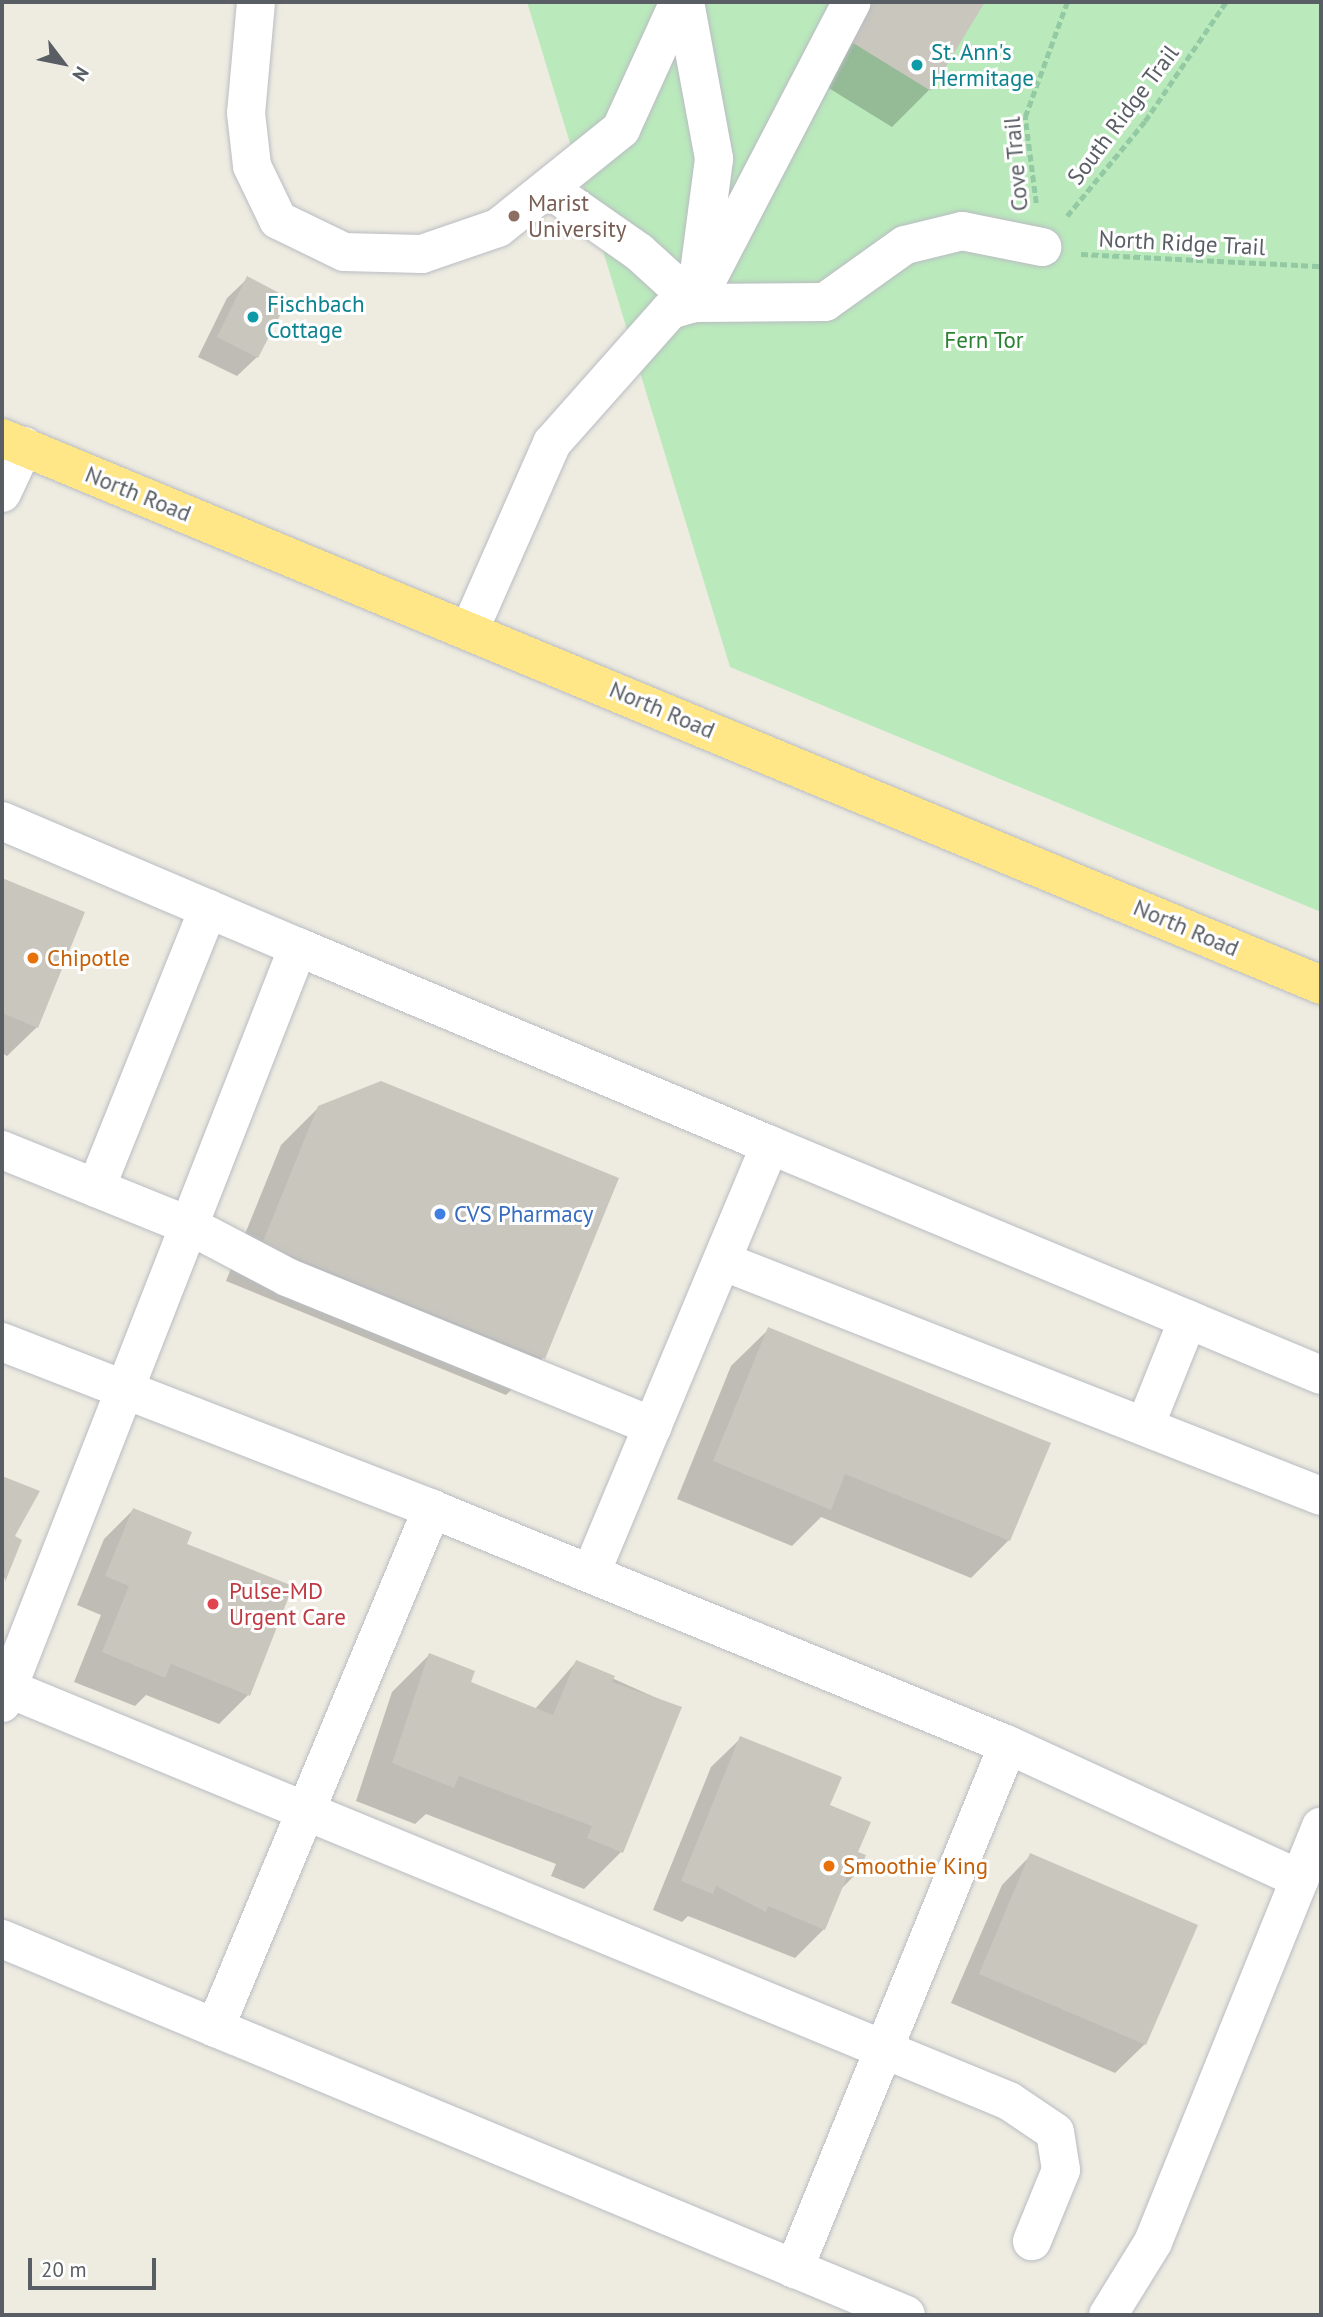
<!DOCTYPE html>
<style>
body{margin:0}
#map{position:relative;width:1323px;height:2317px;overflow:hidden;background:#eeece1;font-family:"PT Sans",sans-serif}
div>[style]{position:absolute}
.green>*{inset:0;background:#bae9bc}
.shadow>*{inset:0;background:#0003}
.building>*{inset:0;background:#c9c6be}
.path>*{height:4.5px;margin-top:-2.25px;transform-origin:0;background:repeating-linear-gradient(90deg,#93caa4 0 7px,transparent 0 10.5px)}
.roads{filter:drop-shadow(0 0 2px #b9bcc2) drop-shadow(0 0 2px #b9bcc2)}
.minor>*{height:38px;margin:-19px;padding:0 19px;transform-origin:19px;border-radius:19px;background:#fff}
.highway>*{height:38px;margin:-19px;padding:0 19px;transform-origin:19px;border-radius:19px;background:#ffe687}
.dots>*{width:19px;height:19px;translate:-50% -50%;box-sizing:border-box;border:4px solid #fff;border-radius:50%}
span{translate:-50% -50%;white-space:nowrap;text-align:center;line-height:1.15;-webkit-text-stroke:6px #fff;paint-order:stroke}
.culture-label{font-size:23px;color:#0d838f}
.left{translate:0 -50%;text-align:left}
.street-label{font-size:23px;color:#595e64}
.education-label{font-size:23px;color:#785e54}
.park-label{font-size:23px;color:#2a8232}
.food-label{font-size:23px;color:#c56008}
.shop-label{font-size:23px;color:#366cbe}
.health-label{font-size:23px;color:#be3a42}
.frame{position:absolute;inset:0;border:4px solid #595e64;pointer-events:none}
.north{position:absolute;left:28px;top:28px;width:70px;height:70px;-webkit-text-stroke:5px #fff;paint-order:stroke;rotate:122deg;font-size:19px;font-weight:700;line-height:28px;text-align:center;color:#595e64}
.north::after{content:'';display:block;margin:auto;width:24px;height:32px;background:#595e64;clip-path:polygon(50% 0,100% 100%,50% 72%,0 100%)}
.scale{position:absolute;left:28px;top:2258px;width:128px;height:32px;box-sizing:border-box;border:4px solid #595e64;border-top:0;padding-left:9px;font-size:21px;line-height:24px;white-space:nowrap;color:#595e64;-webkit-text-stroke:5px #fff;paint-order:stroke}
</style>
<div id="map">
<div class="green">
<i style="clip-path:polygon(527px 2px,1321px 2px,1321px 912px,730px 667px)"></i>
</div>
<div class="shadow">
<i style="clip-path:polygon(853px 2px,983px 2px,929px 90px,892px 127px,809px 76px)"></i>
<i style="clip-path:polygon(247px 279px,257px 357px,237px 376px,198px 357px,227px 298px)"></i>
<i style="clip-path:polygon(2px 880px,83px 913px,37px 1027px,7px 1056px,2px 1053px)"></i>
<i style="clip-path:polygon(319px 1107px,543px 1358px,506px 1395px,226px 1281px,281px 1145px)"></i>
<i style="clip-path:polygon(769px 1329px,1009px 1540px,971px 1578px,821px 1517px,792px 1546px,677px 1499px,731px 1366px)"></i>
<i style="clip-path:polygon(2px 1478px,37px 1492px,13px 1537px,20px 1540px,2px 1584px)"></i>
<i style="clip-path:polygon(133px 1510px,185px 1545px,248px 1695px,219px 1724px,146px 1695px,135px 1706px,74px 1682px,101px 1615px,77px 1605px,104px 1539px)"></i>
<i style="clip-path:polygon(429px 1655px,469px 1683px,535px 1709px,576px 1662px,679px 1708px,621px 1852px,584px 1889px,551px 1876px,556px 1864px,522px 1851px,426px 1814px,415px 1824px,356px 1801px,392px 1692px)"></i>
<i style="clip-path:polygon(741px 1738px,828px 1806px,856px 1853px,856px 1874px,839px 1891px,824px 1929px,795px 1958px,688px 1916px,682px 1922px,653px 1910px,711px 1767px)"></i>
<i style="clip-path:polygon(1031px 1855px,1145px 2044px,1115px 2073px,951px 2003px,1002px 1885px)"></i>
</div>
<div class="building">
<i style="clip-path:polygon(867px 2px,985px 2px,931px 91px,845px 38px)"></i>
<i style="clip-path:polygon(247px 276px,289px 298px,258px 358px,217px 337px)"></i>
<i style="clip-path:polygon(2px 878px,85px 912px,38px 1028px,2px 1013px)"></i>
<i style="clip-path:polygon(381px 1081px,619px 1178px,545px 1359px,262px 1244px,318px 1106px)"></i>
<i style="clip-path:polygon(768px 1327px,1051px 1443px,1010px 1541px,845px 1474px,831px 1510px,713px 1461px)"></i>
<i style="clip-path:polygon(2px 1476px,40px 1491px,15px 1536px,22px 1540px,5px 1582px)"></i>
<i style="clip-path:polygon(133px 1508px,192px 1532px,187px 1544px,293px 1586px,250px 1696px,171px 1664px,165px 1678px,102px 1652px,129px 1586px,105px 1576px)"></i>
<i style="clip-path:polygon(429px 1653px,475px 1671px,471px 1682px,553px 1715px,576px 1660px,615px 1676px,612px 1682px,682px 1707px,623px 1853px,587px 1838px,592px 1826px,560px 1814px,459px 1776px,454px 1788px,392px 1763px)"></i>
<i style="clip-path:polygon(740px 1736px,842px 1777px,830px 1805px,871px 1822px,858px 1852px,866px 1855px,858px 1875px,849px 1872px,825px 1930px,768px 1906px,766px 1912px,716px 1886px,713px 1894px,681px 1881px)"></i>
<i style="clip-path:polygon(1030px 1853px,1198px 1925px,1146px 2045px,979px 1974px)"></i>
</div>
<div class="path">
<i style="left:1036px;top:203px;width:87px;rotate:-97.3deg"></i>
<i style="left:1025px;top:117px;width:122px;rotate:-69.9deg"></i>
<i style="left:1067px;top:216px;width:123px;rotate:-50.6deg"></i>
<i style="left:1145px;top:121px;width:144px;rotate:-55.8deg"></i>
<i style="left:1081px;top:254px;width:240px;rotate:2.9deg"></i>
</div>
<div class="roads">
<div class="minor">
<i style="left:256px;top:2px;width:111px;rotate:95.1deg"></i>
<i style="left:246px;top:113px;width:53px;rotate:83.5deg"></i>
<i style="left:252px;top:166px;width:60px;rotate:64.3deg"></i>
<i style="left:278px;top:220px;width:73px;rotate:25.9deg"></i>
<i style="left:344px;top:252px;width:78px;rotate:1.5deg"></i>
<i style="left:422px;top:254px;width:80px;rotate:-18.9deg"></i>
<i style="left:498px;top:228px;width:158px;rotate:-38.8deg"></i>
<i style="left:621px;top:129px;width:140px;rotate:-65.5deg"></i>
<i style="left:685px;top:2px;width:160px;rotate:79.5deg"></i>
<i style="left:714px;top:159px;width:145px;rotate:97.5deg"></i>
<i style="left:695px;top:303px;width:339px;rotate:-62.5deg"></i>
<i style="left:549px;top:189px;width:110px;rotate:35deg"></i>
<i style="left:639px;top:252px;width:76px;rotate:42.3deg"></i>
<i style="left:2px;top:493px;width:52px;rotate:-64.9deg"></i>
<i style="left:470px;top:629px;width:203px;rotate:-66.2deg"></i>
<i style="left:552px;top:443px;width:178px;rotate:-48.4deg"></i>
<i style="left:670px;top:310px;width:26px;rotate:-16deg"></i>
<i style="left:695px;top:303px;width:130px;rotate:-0.4deg"></i>
<i style="left:825px;top:302px;width:98px;rotate:-35.5deg"></i>
<i style="left:905px;top:245px;width:59px;rotate:-13.8deg"></i>
<i style="left:962px;top:231px;width:82px;rotate:11.3deg"></i>
<i style="left:2px;top:821px;width:322px;rotate:23.1deg"></i>
<i style="left:298px;top:947px;width:812px;rotate:111.38deg"></i>
<i style="left:298px;top:947px;width:512px;rotate:22.76deg"></i>
<i style="left:770px;top:1145px;width:464px;rotate:112.7deg"></i>
<i style="left:770px;top:1145px;width:597px;rotate:22.66deg"></i>
<i style="left:2px;top:1150px;width:203px;rotate:22deg"></i>
<i style="left:190px;top:1226px;width:110px;rotate:27.7deg"></i>
<i style="left:287px;top:1277px;width:395px;rotate:22.2deg"></i>
<i style="left:96px;top:1188px;width:301px;rotate:-68.1deg"></i>
<i style="left:722px;top:1261px;width:643px;rotate:21.42deg"></i>
<i style="left:2px;top:1342px;width:461px;rotate:21.2deg"></i>
<i style="left:432px;top:1509px;width:622px;rotate:22.28deg"></i>
<i style="left:1008px;top:1745px;width:321px;rotate:24.7deg"></i>
<i style="left:1145px;top:1426px;width:115px;rotate:-68.1deg"></i>
<i style="left:7px;top:1688px;width:1084px;rotate:22.4deg"></i>
<i style="left:1009px;top:2101px;width:55px;rotate:34deg"></i>
<i style="left:1055px;top:2132px;width:38px;rotate:81deg"></i>
<i style="left:1061px;top:2170px;width:77px;rotate:112.2deg"></i>
<i style="left:2px;top:1939px;width:979px;rotate:22.58deg"></i>
<i style="left:215px;top:2028px;width:563px;rotate:-67.31deg"></i>
<i style="left:794px;top:2269px;width:566px;rotate:-67.79deg"></i>
<i style="left:1108px;top:2315px;width:86px;rotate:-58.3deg"></i>
<i style="left:1153px;top:2242px;width:448px;rotate:-68deg"></i>
</div>
<div class="highway">
<i style="left:2px;top:438px;width:1428px;rotate:22.52deg"></i>
</div>
</div>
<div class="dots">
<i style="left:917px;top:65px;background:#0f9aa8"></i>
<i style="left:514px;top:216px;background:#8d6e63"></i>
<i style="left:253px;top:317px;background:#0f9aa8"></i>
<i style="left:33px;top:958px;background:#e8710a"></i>
<i style="left:440px;top:1214px;background:#3f7fe0"></i>
<i style="left:213px;top:1604px;background:#e0444e"></i>
<i style="left:829px;top:1866px;background:#e8710a"></i>
</div>
<div class="culture-label">
<span class="left" style="left:931px;top:65px">St. Ann's<br>Hermitage</span>
<span class="left" style="left:267px;top:317px">Fischbach<br>Cottage</span>
</div>
<div class="street-label">
<span style="left:1123px;top:115px;rotate:-53deg">South Ridge Trail</span>
<span style="left:1016px;top:164px;rotate:-95deg">Cove Trail</span>
<span style="left:1182px;top:243px;rotate:3deg">North Ridge Trail</span>
<span style="left:138px;top:494px;rotate:22deg">North Road</span>
<span style="left:662px;top:710px;rotate:23deg">North Road</span>
<span style="left:1186px;top:928px;rotate:23deg">North Road</span>
</div>
<div class="education-label">
<span class="left" style="left:528px;top:216px">Marist<br>University</span>
</div>
<div class="park-label">
<span style="left:984px;top:340px">Fern Tor</span>
</div>
<div class="food-label">
<span class="left" style="left:47px;top:958px">Chipotle</span>
<span class="left" style="left:843px;top:1866px">Smoothie King</span>
</div>
<div class="shop-label">
<span class="left" style="left:454px;top:1214px">CVS Pharmacy</span>
</div>
<div class="health-label">
<span class="left" style="left:229px;top:1604px">Pulse-MD<br>Urgent Care</span>
</div>
<div class="frame"></div>
<div class="north">N</div>
<div class="scale">20 m</div>
</div>
